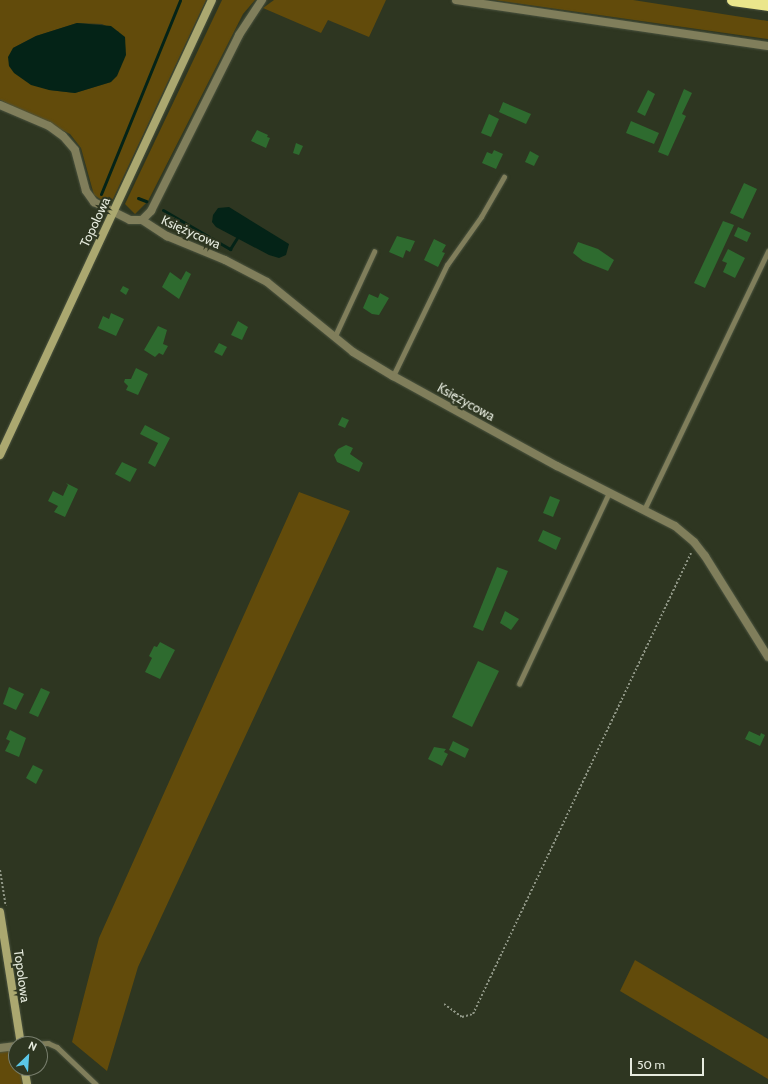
<!DOCTYPE html>
<meta charset="utf-8">
<style>
body{margin:0}
#map{position:relative;width:768px;height:1084px;overflow:hidden;background:#2e3621;font-family:Cabin,sans-serif}
div>[style]{position:absolute}
.green>*{inset:0;background:#624b0b}
.water>*{inset:0;background:#042317}
.stream>*{height:3px;margin:-1.5px;padding:0 1.5px;transform-origin:1.5px;border-radius:1.5px;background:#042317}
.building>*{inset:0;background:#2e6b2f}
.path>*{height:2px;margin-top:-1px;transform-origin:0;background:repeating-linear-gradient(90deg,#8f9685 0 2px,transparent 0 4px)}
.roads{filter:drop-shadow(0 0 1px #4b533f) drop-shadow(0 0 1px #4b533f)}
.lane>*{height:4.5px;margin:-2.25px;padding:0 2.25px;transform-origin:2.25px;border-radius:2.25px;background:#807e5b}
.street>*{height:8px;margin:-4px;padding:0 4px;transform-origin:4px;border-radius:4px;background:#807e5b}
.secondary>*{height:8px;margin:-4px;padding:0 4px;transform-origin:4px;border-radius:4px;background:#aba870}
.highway>*{height:12px;margin:-6px;padding:0 6px;transform-origin:6px;border-radius:6px;background:#ebe68c}
span{translate:-50% -50%;white-space:nowrap;text-align:center;line-height:1.15;-webkit-text-stroke:4px #2e3621;paint-order:stroke}
.street-label{font-size:13px;color:#e6ebde}
.north{position:absolute;left:8px;top:1036px;width:40px;height:40px;box-sizing:border-box;background:#2e3621;border:1px solid #787e6d;border-radius:50%;rotate:25deg;font-size:11px;font-weight:700;line-height:16px;text-align:center;color:#e6ebde}
.north::after{content:'';display:block;margin:auto;width:14px;height:18px;background:#5bc7e7;clip-path:polygon(50% 0,100% 100%,50% 72%,0 100%)}
.scale{position:absolute;left:630px;top:1058px;width:74px;height:18px;box-sizing:border-box;border:2px solid #e6ebde;border-top:0;padding-left:5px;font-size:12px;line-height:14px;white-space:nowrap;color:#e6ebde;-webkit-text-stroke:3px #2e3621;paint-order:stroke}
</style>
<div id="map">
<div class="green">
<i style="clip-path:polygon(evenodd,0 0,206px 0,112px 201px,105px 202px,94px 195px,81px 148px,70px 134px,0 100px,0 0,77px 23px,102px 24px,119px 32px,111px 82px,75px 93px,49px 90px,13px 48px,36px 36px,77px 23px)"></i>
<i style="clip-path:polygon(222px 0,255px 0,243px 14px,148px 201px,135px 214px,125px 204px)"></i>
<i style="clip-path:polygon(274px 0,386px 0,369px 37px,328px 20px,321px 33px,263px 8px)"></i>
<i style="clip-path:polygon(494px 0,633px 0,768px 21px,768px 39px)"></i>
<i style="clip-path:polygon(299px 492px,350px 511px,138px 967px,107px 1071px,72px 1042px,99px 938px)"></i>
<i style="clip-path:polygon(635px 960px,768px 1039px,768px 1079px,620px 991px)"></i>
<i style="clip-path:polygon(16px 1049px,16px 1068px,21px 1068px,23px 1084px,0 1084px,0 1051px)"></i>
</div>
<div class="water">
<i style="clip-path:polygon(77px 23px,111px 26px,125px 37px,126px 55px,117px 76px,111px 82px,75px 93px,49px 90px,31px 85px,14px 73px,9px 66px,8px 57px,13px 48px,36px 36px)"></i>
<i style="clip-path:polygon(229px 207px,289px 244px,286px 255px,279px 258px,269px 255px,216px 227px,212px 222px,213px 215px,218px 208px)"></i>
</div>
<div class="stream">
<i style="left:101px;top:194px;width:209px;rotate:-67.8deg"></i>
<i style="left:138px;top:198px;width:9px;rotate:21deg"></i>
<i style="left:163px;top:210px;width:78px;rotate:30.2deg"></i>
<i style="left:230px;top:249px;width:13px;rotate:-58deg"></i>
</div>
<div class="building">
<i style="clip-path:polygon(684px 89px,692px 93px,682px 114px,686px 116px,668px 156px,658px 152px)"></i>
<i style="clip-path:polygon(648px 90px,655px 94px,645px 116px,637px 112px)"></i>
<i style="clip-path:polygon(503px 102px,531px 114px,526px 124px,499px 112px)"></i>
<i style="clip-path:polygon(489px 114px,499px 119px,491px 137px,481px 133px)"></i>
<i style="clip-path:polygon(631px 121px,659px 133px,654px 144px,626px 133px)"></i>
<i style="clip-path:polygon(257px 130px,268px 135px,267px 137px,270px 138px,266px 148px,251px 141px)"></i>
<i style="clip-path:polygon(296px 143px,303px 146px,299px 155px,293px 153px)"></i>
<i style="clip-path:polygon(494px 150px,503px 154px,496px 169px,482px 163px,487px 152px,492px 154px)"></i>
<i style="clip-path:polygon(530px 151px,539px 156px,534px 166px,525px 162px)"></i>
<i style="clip-path:polygon(744px 183px,757px 189px,743px 219px,730px 213px)"></i>
<i style="clip-path:polygon(723px 221px,734px 225px,705px 288px,694px 283px)"></i>
<i style="clip-path:polygon(738px 227px,751px 233px,747px 242px,734px 236px)"></i>
<i style="clip-path:polygon(397px 236px,415px 241px,410px 252px,406px 250px,403px 258px,389px 252px)"></i>
<i style="clip-path:polygon(434px 239px,446px 245px,442px 252px,445px 253px,438px 267px,424px 260px)"></i>
<i style="clip-path:polygon(578px 242px,598px 249px,614px 260px,608px 271px,583px 261px,573px 253px)"></i>
<i style="clip-path:polygon(728px 249px,745px 258px,735px 278px,723px 272px,727px 263px,722px 261px)"></i>
<i style="clip-path:polygon(186px 271px,191px 274px,179px 299px,162px 287px,170px 272px,181px 280px)"></i>
<i style="clip-path:polygon(123px 286px,129px 289px,126px 295px,120px 291px)"></i>
<i style="clip-path:polygon(380px 293px,389px 298px,379px 315px,372px 314px,363px 308px,369px 294px,378px 298px)"></i>
<i style="clip-path:polygon(111px 313px,124px 319px,116px 336px,98px 328px,103px 316px,109px 319px)"></i>
<i style="clip-path:polygon(238px 321px,248px 327px,242px 340px,231px 335px)"></i>
<i style="clip-path:polygon(158px 326px,167px 330px,163px 344px,168px 346px,163px 355px,159px 353px,155px 357px,144px 350px)"></i>
<i style="clip-path:polygon(219px 343px,227px 347px,222px 356px,214px 352px)"></i>
<i style="clip-path:polygon(136px 368px,148px 374px,138px 395px,126px 390px,128px 386px,124px 382px,125px 379px,131px 379px)"></i>
<i style="clip-path:polygon(342px 417px,349px 420px,345px 428px,338px 425px)"></i>
<i style="clip-path:polygon(145px 425px,170px 438px,155px 467px,148px 463px,158px 443px,140px 434px)"></i>
<i style="clip-path:polygon(346px 445px,353px 448px,350px 454px,363px 463px,359px 472px,337px 462px,334px 455px,338px 449px)"></i>
<i style="clip-path:polygon(122px 462px,137px 469px,130px 482px,115px 474px)"></i>
<i style="clip-path:polygon(66px 483px,78px 489px,65px 517px,54px 512px,58px 506px,48px 501px,53px 491px,63px 496px,68px 485px)"></i>
<i style="clip-path:polygon(550px 496px,560px 500px,553px 517px,543px 513px)"></i>
<i style="clip-path:polygon(543px 530px,561px 538px,556px 550px,538px 541px)"></i>
<i style="clip-path:polygon(497px 567px,508px 571px,483px 631px,473px 627px)"></i>
<i style="clip-path:polygon(505px 611px,519px 619px,511px 630px,500px 623px)"></i>
<i style="clip-path:polygon(160px 642px,175px 650px,160px 679px,145px 672px,152px 658px,149px 656px,154px 646px,157px 647px)"></i>
<i style="clip-path:polygon(478px 661px,499px 671px,472px 727px,452px 717px)"></i>
<i style="clip-path:polygon(9px 687px,24px 694px,16px 710px,3px 704px)"></i>
<i style="clip-path:polygon(41px 688px,50px 692px,38px 717px,29px 713px)"></i>
<i style="clip-path:polygon(10px 730px,26px 738px,19px 757px,5px 751px,10px 741px,6px 739px)"></i>
<i style="clip-path:polygon(749px 731px,760px 736px,761px 733px,765px 735px,760px 746px,745px 739px)"></i>
<i style="clip-path:polygon(453px 741px,469px 749px,465px 758px,449px 750px)"></i>
<i style="clip-path:polygon(434px 747px,446px 749px,444px 752px,448px 754px,442px 766px,428px 759px)"></i>
<i style="clip-path:polygon(33px 765px,43px 770px,36px 784px,26px 778px)"></i>
</div>
<div class="path">
<i style="left:0;top:870px;width:36px;rotate:81deg"></i>
<i style="left:444px;top:1004px;width:22px;rotate:36deg"></i>
<i style="left:462px;top:1017px;width:11px;rotate:-15deg"></i>
<i style="left:473px;top:1014px;width:510px;rotate:-64.69deg"></i>
</div>
<div class="roads">
<div class="lane">
<i style="left:335px;top:336px;width:93px;rotate:-65.1deg"></i>
<i style="left:393px;top:376px;width:123px;rotate:-64.1deg"></i>
<i style="left:447px;top:265px;width:59px;rotate:-54.7deg"></i>
<i style="left:481px;top:217px;width:46px;rotate:-60.1deg"></i>
<i style="left:644px;top:510px;width:287px;rotate:-64.4deg"></i>
<i style="left:519px;top:684px;width:211px;rotate:-64.8deg"></i>
<i style="left:31px;top:1044px;width:17px;rotate:-3deg"></i>
<i style="left:48px;top:1043px;width:10px;rotate:24deg"></i>
<i style="left:57px;top:1047px;width:54px;rotate:43.5deg"></i>
</div>
<div class="street">
<i style="left:456px;top:0;width:315px;rotate:8.4deg"></i>
<i style="left:0;top:105px;width:53px;rotate:23.2deg"></i>
<i style="left:49px;top:126px;width:17px;rotate:36deg"></i>
<i style="left:63px;top:136px;width:18px;rotate:49deg"></i>
<i style="left:75px;top:150px;width:42px;rotate:75deg"></i>
<i style="left:86px;top:191px;width:14px;rotate:54deg"></i>
<i style="left:94px;top:202px;width:40px;rotate:26.6deg"></i>
<i style="left:130px;top:220px;width:12px"></i>
<i style="left:142px;top:220px;width:13px;rotate:-45deg"></i>
<i style="left:151px;top:211px;width:197px;rotate:-63.4deg"></i>
<i style="left:239px;top:35px;width:42px;rotate:-56.7deg"></i>
<i style="left:142px;top:220px;width:30px;rotate:33deg"></i>
<i style="left:167px;top:236px;width:63px;rotate:22.5deg"></i>
<i style="left:225px;top:260px;width:47px;rotate:27.6deg"></i>
<i style="left:267px;top:282px;width:111px;rotate:39.1deg"></i>
<i style="left:353px;top:352px;width:47px;rotate:31deg"></i>
<i style="left:393px;top:376px;width:187px;rotate:28.8deg"></i>
<i style="left:557px;top:466px;width:132px;rotate:27deg"></i>
<i style="left:675px;top:526px;width:25px;rotate:40deg"></i>
<i style="left:694px;top:542px;width:18px;rotate:52deg"></i>
<i style="left:705px;top:556px;width:119px;rotate:58deg"></i>
<i style="left:0;top:1048px;width:16px;rotate:-7deg"></i>
</div>
<div class="secondary">
<i style="left:0;top:455px;width:502px;rotate:-65.02deg"></i>
<i style="left:0;top:912px;width:134px;rotate:81deg"></i>
<i style="left:24px;top:1068px;width:16px;rotate:79deg"></i>
</div>
<div class="highway">
<i style="left:733px;top:0;width:35px;rotate:8deg"></i>
</div>
</div>
<div class="street-label">
<span style="left:95px;top:222px;rotate:-65deg">Topolowa</span>
<span style="left:191px;top:232px;rotate:24deg">Księżycowa</span>
<span style="left:466px;top:402px;rotate:29deg">Księżycowa</span>
<span style="left:22px;top:976px;rotate:82deg">Topolowa</span>
</div>
<div class="north">N</div>
<div class="scale">50 m</div>
</div>
